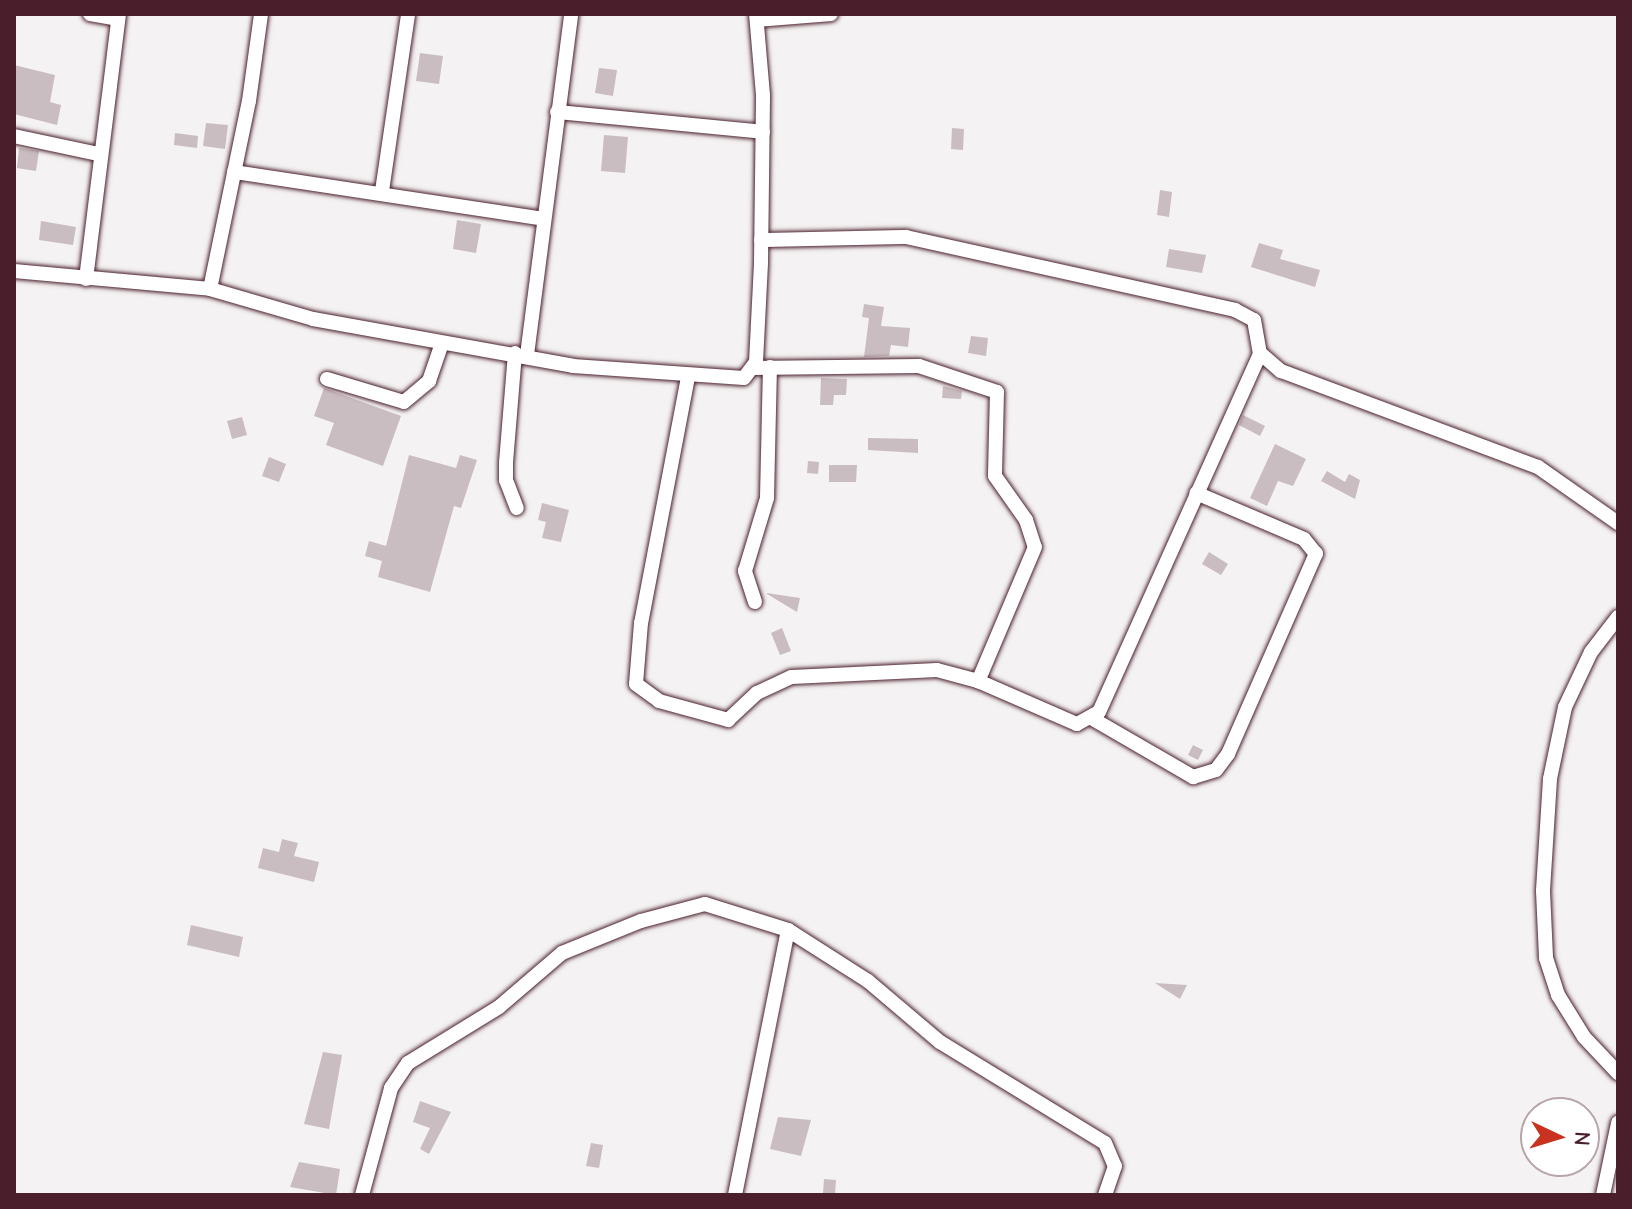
<!DOCTYPE html>
<style>
body{margin:0}
#map{position:relative;width:1632px;height:1209px;overflow:hidden;background:#f4f2f2;font-family:"Comic Neue",sans-serif}
div>[style]{position:absolute}
.building>*{inset:0;background:#cabdc1}
.roads{filter:drop-shadow(0 0 2px #4a1f2b) drop-shadow(0 0 2px #4a1f2b)}
.minor>*{height:14px;margin:-7px;padding:0 7px;transform-origin:7px;border-radius:7px;background:#fff}
span{translate:-50% -50%;white-space:nowrap;text-align:center;line-height:1.15;-webkit-text-stroke:7px #fff;paint-order:stroke}
.frame{position:absolute;inset:0;border:16px solid #4a1f2b;pointer-events:none}
.north{position:absolute;left:1520px;top:1097px;width:80px;height:80px;box-sizing:border-box;background:#fff;border:2px solid #b7a5aa;border-radius:50%;rotate:94deg;font-size:22px;font-weight:700;line-height:32px;text-align:center;color:#4a1f2b}
.north::after{content:'';display:block;margin:auto;width:28px;height:36px;background:#c8321e;clip-path:polygon(50% 0,100% 100%,50% 72%,0 100%)}
</style>
<div id="map">
<div class="building">
<i style="clip-path:polygon(420px 53px,443px 56px,439px 84px,416px 81px)"></i>
<i style="clip-path:polygon(14px 65px,55px 75px,50px 102px,61px 105px,57px 125px,14px 114px)"></i>
<i style="clip-path:polygon(599px 68px,617px 70px,613px 96px,595px 93px)"></i>
<i style="clip-path:polygon(206px 123px,228px 125px,225px 149px,203px 146px)"></i>
<i style="clip-path:polygon(952px 128px,964px 129px,963px 150px,951px 149px)"></i>
<i style="clip-path:polygon(175px 133px,198px 136px,197px 148px,174px 145px)"></i>
<i style="clip-path:polygon(604px 135px,628px 137px,625px 173px,601px 171px)"></i>
<i style="clip-path:polygon(19px 148px,39px 151px,36px 171px,17px 168px)"></i>
<i style="clip-path:polygon(1160px 190px,1172px 192px,1169px 217px,1157px 215px)"></i>
<i style="clip-path:polygon(457px 220px,481px 224px,476px 253px,453px 249px)"></i>
<i style="clip-path:polygon(41px 221px,76px 227px,73px 245px,39px 240px)"></i>
<i style="clip-path:polygon(1259px 243px,1283px 250px,1280px 259px,1320px 270px,1315px 287px,1251px 267px)"></i>
<i style="clip-path:polygon(1169px 249px,1206px 255px,1202px 273px,1166px 267px)"></i>
<i style="clip-path:polygon(864px 304px,884px 307px,881px 326px,910px 328px,908px 347px,891px 345px,889px 356px,864px 357px,869px 318px,862px 317px)"></i>
<i style="clip-path:polygon(971px 336px,988px 338px,986px 356px,968px 353px)"></i>
<i style="clip-path:polygon(821px 378px,847px 379px,846px 395px,834px 395px,833px 405px,820px 405px)"></i>
<i style="clip-path:polygon(943px 386px,962px 391px,961px 399px,942px 398px)"></i>
<i style="clip-path:polygon(324px 388px,401px 416px,383px 466px,326px 445px,334px 423px,314px 416px)"></i>
<i style="clip-path:polygon(1243px 415px,1265px 426px,1260px 436px,1239px 425px)"></i>
<i style="clip-path:polygon(242px 417px,247px 435px,232px 439px,227px 421px)"></i>
<i style="clip-path:polygon(868px 438px,918px 439px,918px 453px,868px 450px)"></i>
<i style="clip-path:polygon(1275px 444px,1306px 459px,1293px 486px,1278px 481px,1267px 506px,1250px 498px)"></i>
<i style="clip-path:polygon(409px 455px,456px 468px,460px 455px,477px 460px,461px 508px,454px 506px,430px 592px,378px 577px,382px 561px,365px 556px,369px 541px,386px 546px)"></i>
<i style="clip-path:polygon(269px 457px,286px 464px,279px 482px,262px 476px)"></i>
<i style="clip-path:polygon(808px 461px,819px 462px,818px 474px,807px 473px)"></i>
<i style="clip-path:polygon(829px 465px,857px 465px,856px 482px,829px 482px)"></i>
<i style="clip-path:polygon(1327px 471px,1345px 482px,1349px 474px,1360px 480px,1355px 499px,1321px 481px)"></i>
<i style="clip-path:polygon(542px 503px,569px 510px,561px 542px,542px 538px,546px 522px,538px 520px)"></i>
<i style="clip-path:polygon(1209px 552px,1228px 564px,1221px 575px,1202px 564px)"></i>
<i style="clip-path:polygon(767px 593px,800px 598px,797px 612px,767px 594px)"></i>
<i style="clip-path:polygon(782px 628px,791px 651px,780px 655px,771px 633px)"></i>
<i style="clip-path:polygon(1193px 745px,1203px 750px,1198px 760px,1188px 755px)"></i>
<i style="clip-path:polygon(282px 839px,298px 843px,294px 856px,319px 862px,314px 882px,258px 868px,263px 848px,279px 852px)"></i>
<i style="clip-path:polygon(191px 925px,243px 937px,239px 957px,187px 945px)"></i>
<i style="clip-path:polygon(1155px 983px,1187px 985px,1180px 999px)"></i>
<i style="clip-path:polygon(323px 1052px,342px 1055px,329px 1129px,304px 1124px)"></i>
<i style="clip-path:polygon(420px 1101px,451px 1112px,429px 1154px,420px 1149px,430px 1128px,413px 1122px)"></i>
<i style="clip-path:polygon(778px 1117px,811px 1120px,801px 1156px,770px 1149px)"></i>
<i style="clip-path:polygon(591px 1143px,603px 1145px,599px 1168px,586px 1166px)"></i>
<i style="clip-path:polygon(299px 1162px,340px 1169px,336px 1195px,290px 1187px)"></i>
<i style="clip-path:polygon(824px 1179px,836px 1180px,835px 1194px,823px 1193px)"></i>
</div>
<div class="roads">
<div class="minor">
<i style="left:90px;top:14px;width:28px;rotate:10deg"></i>
<i style="left:757px;top:20px;width:74px;rotate:-4.6deg"></i>
<i style="left:557px;top:112px;width:207px;rotate:5.5deg"></i>
<i style="left:14px;top:136px;width:87px;rotate:12deg"></i>
<i style="left:234px;top:172px;width:313px;rotate:8.6deg"></i>
<i style="left:382px;top:191px;width:179px;rotate:-81.6deg"></i>
<i style="left:761px;top:240px;width:145px;rotate:-1.2deg"></i>
<i style="left:906px;top:237px;width:337px;rotate:12.5deg"></i>
<i style="left:1235px;top:310px;width:21px;rotate:28deg"></i>
<i style="left:1254px;top:320px;width:34px;rotate:80deg"></i>
<i style="left:1260px;top:353px;width:28px;rotate:41deg"></i>
<i style="left:1281px;top:371px;width:274px;rotate:20.5deg"></i>
<i style="left:1538px;top:467px;width:98px;rotate:35deg"></i>
<i style="left:14px;top:271px;width:197px;rotate:5.2deg"></i>
<i style="left:210px;top:289px;width:107px;rotate:16.2deg"></i>
<i style="left:313px;top:319px;width:264px;rotate:10.2deg"></i>
<i style="left:573px;top:366px;width:171px;rotate:4deg"></i>
<i style="left:744px;top:378px;width:20px;rotate:-53deg"></i>
<i style="left:756px;top:362px;width:100px;rotate:-87.1deg"></i>
<i style="left:761px;top:262px;width:167px;rotate:-89.3deg"></i>
<i style="left:763px;top:95px;width:81px;rotate:-94.9deg"></i>
<i style="left:86px;top:279px;width:267px;rotate:-82.9deg"></i>
<i style="left:210px;top:289px;width:192px;rotate:-78.3deg"></i>
<i style="left:249px;top:101px;width:88px;rotate:-82.1deg"></i>
<i style="left:515px;top:353px;width:109px;rotate:94.7deg"></i>
<i style="left:506px;top:462px;width:18px;rotate:90deg"></i>
<i style="left:506px;top:480px;width:30px;rotate:69deg"></i>
<i style="left:527px;top:355px;width:344px;rotate:-82.6deg"></i>
<i style="left:753px;top:368px;width:166px;rotate:-0.7deg"></i>
<i style="left:919px;top:366px;width:82px;rotate:18.4deg"></i>
<i style="left:997px;top:392px;width:84px;rotate:91.4deg"></i>
<i style="left:995px;top:476px;width:54px;rotate:54.8deg"></i>
<i style="left:1026px;top:520px;width:28px;rotate:72deg"></i>
<i style="left:1035px;top:547px;width:146px;rotate:113deg"></i>
<i style="left:688px;top:377px;width:250px;rotate:100.8deg"></i>
<i style="left:641px;top:623px;width:61px;rotate:94.7deg"></i>
<i style="left:636px;top:684px;width:29px;rotate:36deg"></i>
<i style="left:659px;top:701px;width:72px;rotate:15.4deg"></i>
<i style="left:728px;top:720px;width:40px;rotate:-43deg"></i>
<i style="left:757px;top:693px;width:38px;rotate:-25deg"></i>
<i style="left:792px;top:677px;width:145px;rotate:-2.8deg"></i>
<i style="left:937px;top:670px;width:42px;rotate:15deg"></i>
<i style="left:978px;top:681px;width:108px;rotate:23.5deg"></i>
<i style="left:1077px;top:724px;width:25px;rotate:-29deg"></i>
<i style="left:1099px;top:712px;width:393px;rotate:-65.8deg"></i>
<i style="left:327px;top:379px;width:80px;rotate:16.6deg"></i>
<i style="left:404px;top:402px;width:33px;rotate:-40deg"></i>
<i style="left:429px;top:381px;width:40px;rotate:-71.1deg"></i>
<i style="left:755px;top:602px;width:33px;rotate:-108deg"></i>
<i style="left:745px;top:571px;width:76px;rotate:-73.2deg"></i>
<i style="left:767px;top:498px;width:131px;rotate:-88.7deg"></i>
<i style="left:1618px;top:617px;width:44px;rotate:127.6deg"></i>
<i style="left:1591px;top:652px;width:61px;rotate:115.3deg"></i>
<i style="left:1565px;top:707px;width:74px;rotate:101.8deg"></i>
<i style="left:1550px;top:779px;width:112px;rotate:93.6deg"></i>
<i style="left:1543px;top:891px;width:67px;rotate:87.4deg"></i>
<i style="left:1546px;top:958px;width:39px;rotate:72deg"></i>
<i style="left:1558px;top:995px;width:49px;rotate:58.2deg"></i>
<i style="left:1584px;top:1037px;width:50px;rotate:46.6deg"></i>
<i style="left:1093px;top:719px;width:116px;rotate:30.1deg"></i>
<i style="left:1193px;top:777px;width:24px;rotate:-17deg"></i>
<i style="left:1216px;top:770px;width:20px;rotate:-53deg"></i>
<i style="left:1228px;top:754px;width:219px;rotate:-66.3deg"></i>
<i style="left:1316px;top:554px;width:19px;rotate:-129deg"></i>
<i style="left:1304px;top:539px;width:117px;rotate:-156.9deg"></i>
<i style="left:362px;top:1195px;width:111px;rotate:-74.8deg"></i>
<i style="left:391px;top:1088px;width:30px;rotate:-56deg"></i>
<i style="left:408px;top:1063px;width:107px;rotate:-31.6deg"></i>
<i style="left:499px;top:1007px;width:83px;rotate:-40.6deg"></i>
<i style="left:562px;top:953px;width:85px;rotate:-22.1deg"></i>
<i style="left:641px;top:921px;width:66px;rotate:-14.9deg"></i>
<i style="left:705px;top:904px;width:87px;rotate:17.4deg"></i>
<i style="left:788px;top:930px;width:95px;rotate:32.5deg"></i>
<i style="left:868px;top:981px;width:94px;rotate:40.3deg"></i>
<i style="left:940px;top:1042px;width:193px;rotate:31.5deg"></i>
<i style="left:1105px;top:1143px;width:25px;rotate:67deg"></i>
<i style="left:1115px;top:1166px;width:31px;rotate:109deg"></i>
<i style="left:735px;top:1195px;width:270px;rotate:-78.7deg"></i>
<i style="left:1603px;top:1195px;width:74px;rotate:-78.2deg"></i>
</div>
</div>
<div class="frame"></div>
<div class="north">N</div>
</div>
